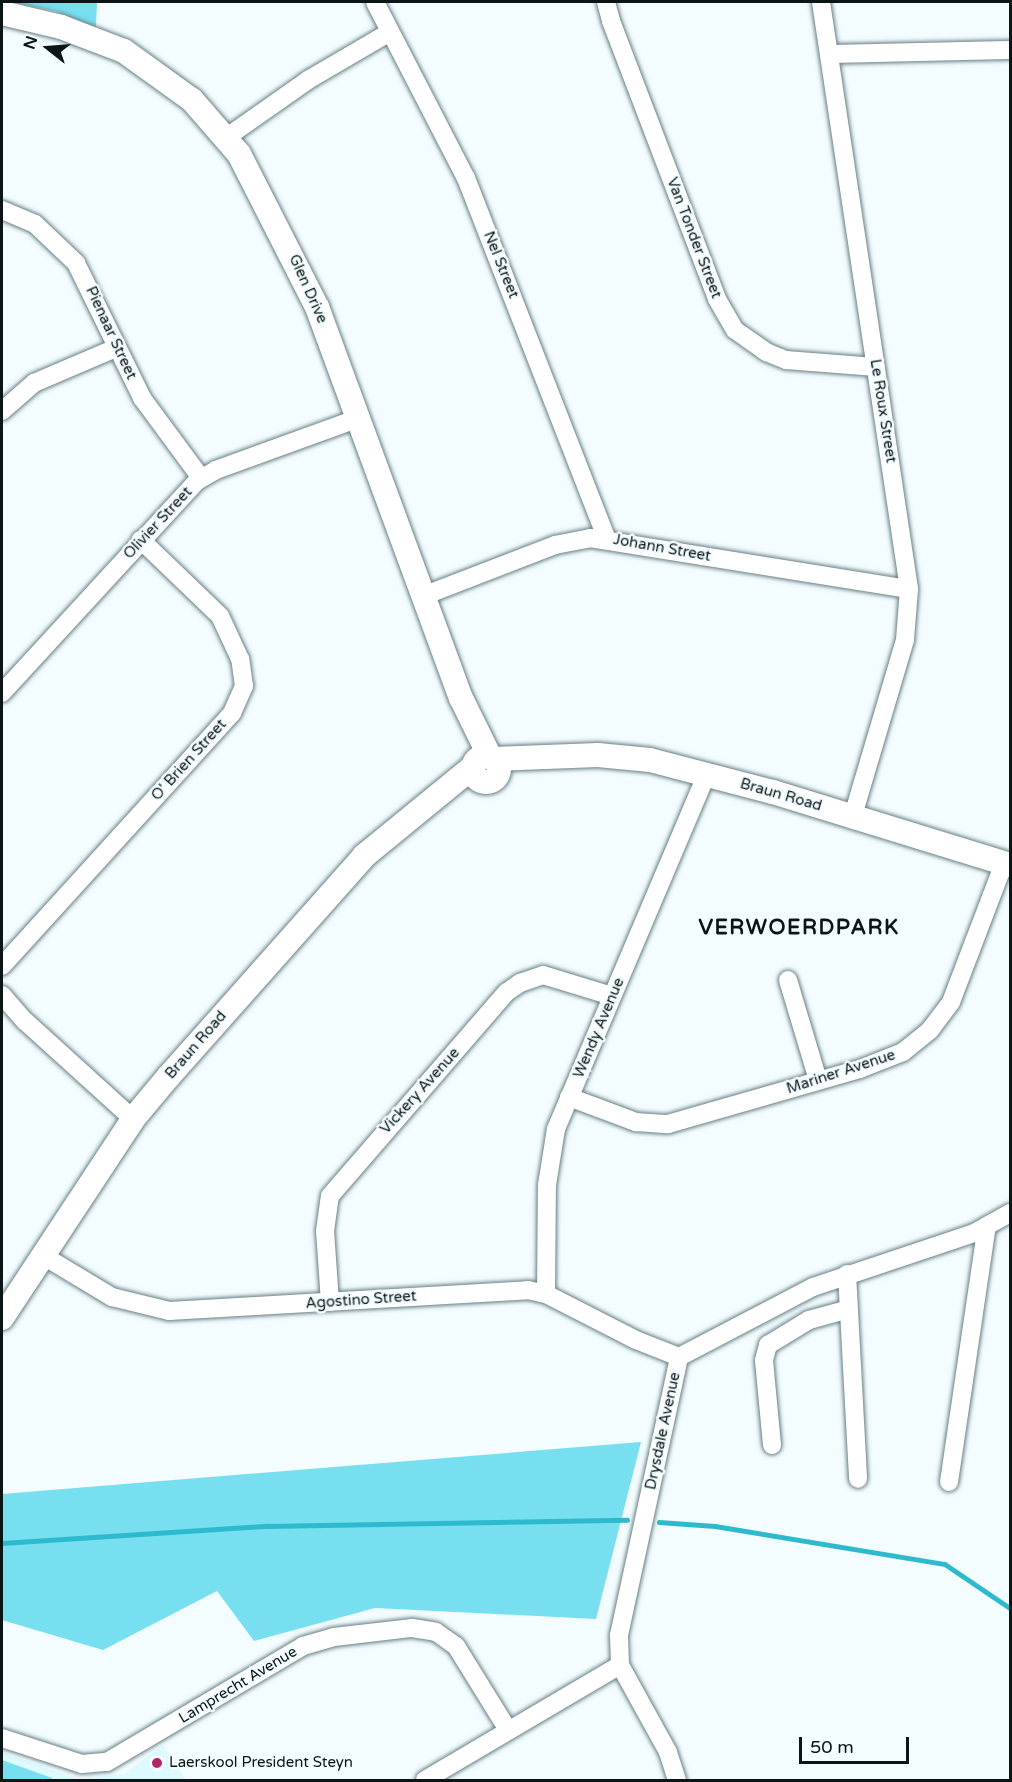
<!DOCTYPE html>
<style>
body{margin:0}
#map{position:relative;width:1012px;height:1782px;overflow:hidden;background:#f3fdff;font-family:"Varela Round",sans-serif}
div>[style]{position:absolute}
.built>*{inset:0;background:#ddfaff}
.green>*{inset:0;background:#77dff0}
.stream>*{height:4.5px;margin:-2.25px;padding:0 2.25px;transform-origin:2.25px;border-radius:2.25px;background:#2ebacd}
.roads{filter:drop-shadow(0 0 2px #677f83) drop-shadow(0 0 2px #677f83)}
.street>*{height:18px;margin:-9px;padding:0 9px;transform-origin:9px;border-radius:9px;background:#fff}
.secondary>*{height:24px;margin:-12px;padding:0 12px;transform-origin:12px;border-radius:12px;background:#fff}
.secondary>.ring{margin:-12px;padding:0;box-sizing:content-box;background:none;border:24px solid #fff;border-radius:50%}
.dots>*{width:16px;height:16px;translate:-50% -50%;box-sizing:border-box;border:3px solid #f3fdff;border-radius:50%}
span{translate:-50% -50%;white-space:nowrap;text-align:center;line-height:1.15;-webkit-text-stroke:5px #f3fdff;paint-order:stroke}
.street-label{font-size:15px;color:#0b1516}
.poi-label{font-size:15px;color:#0b1516}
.left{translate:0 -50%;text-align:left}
.district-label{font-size:21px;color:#0b1516;font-weight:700;letter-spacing:1.5px}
.frame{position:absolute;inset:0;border:3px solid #0b1516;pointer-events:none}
.north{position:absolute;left:18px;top:18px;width:60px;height:60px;-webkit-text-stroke:4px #f3fdff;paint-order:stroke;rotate:287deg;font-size:16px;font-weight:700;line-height:24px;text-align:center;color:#0b1516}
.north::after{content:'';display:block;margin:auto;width:21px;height:27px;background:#0b1516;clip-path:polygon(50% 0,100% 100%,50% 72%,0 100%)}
.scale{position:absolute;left:799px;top:1737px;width:110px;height:27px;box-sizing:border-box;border:3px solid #0b1516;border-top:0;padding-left:8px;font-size:18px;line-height:21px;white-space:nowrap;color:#0b1516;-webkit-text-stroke:4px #f3fdff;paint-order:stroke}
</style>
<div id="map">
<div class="built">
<i style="clip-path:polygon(163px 1745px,186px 1780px,2px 1780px,2px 1752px,78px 1779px,124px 1774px)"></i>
</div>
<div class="green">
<i style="clip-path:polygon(10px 2px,97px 2px,96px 27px,55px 11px)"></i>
<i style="clip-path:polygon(641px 1442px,596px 1619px,375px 1608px,254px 1641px,217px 1591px,103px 1650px,2px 1620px,2px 1494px)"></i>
<i style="clip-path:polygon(2px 1760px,52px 1778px,52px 1780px,2px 1780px)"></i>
</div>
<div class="stream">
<i style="left:659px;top:1522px;width:56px;rotate:4.1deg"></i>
<i style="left:715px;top:1526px;width:233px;rotate:9.4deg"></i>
<i style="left:945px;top:1564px;width:78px;rotate:34.1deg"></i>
<i style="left:2px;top:1543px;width:266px;rotate:-3.7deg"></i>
<i style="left:267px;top:1526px;width:360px;rotate:-1deg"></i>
</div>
<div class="roads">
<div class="street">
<i style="left:375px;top:2px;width:198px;rotate:62.7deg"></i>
<i style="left:466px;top:178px;width:386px;rotate:68.7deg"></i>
<i style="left:606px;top:2px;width:20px;rotate:75deg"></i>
<i style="left:611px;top:21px;width:298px;rotate:69.1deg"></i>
<i style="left:717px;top:299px;width:36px;rotate:60deg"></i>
<i style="left:735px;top:330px;width:38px;rotate:35deg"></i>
<i style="left:766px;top:352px;width:22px;rotate:22deg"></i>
<i style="left:786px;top:360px;width:90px;rotate:4.4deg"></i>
<i style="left:821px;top:2px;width:594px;rotate:81.47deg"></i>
<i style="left:909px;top:589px;width:51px;rotate:94.5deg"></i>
<i style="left:905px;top:640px;width:184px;rotate:106.5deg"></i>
<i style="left:829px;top:54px;width:181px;rotate:-1.3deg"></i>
<i style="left:227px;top:137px;width:99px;rotate:-35.1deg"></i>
<i style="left:308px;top:80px;width:95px;rotate:-30.3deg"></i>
<i style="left:2px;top:210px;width:36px;rotate:23deg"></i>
<i style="left:35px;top:224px;width:57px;rotate:43.6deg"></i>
<i style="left:76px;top:263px;width:150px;rotate:63.9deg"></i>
<i style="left:142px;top:398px;width:99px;rotate:53.6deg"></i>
<i style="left:2px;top:411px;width:43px;rotate:-41.2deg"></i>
<i style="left:34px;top:383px;width:89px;rotate:-23.1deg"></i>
<i style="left:423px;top:596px;width:142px;rotate:-21.1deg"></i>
<i style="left:555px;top:545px;width:36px;rotate:-11deg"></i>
<i style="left:590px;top:538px;width:323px;rotate:9.1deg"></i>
<i style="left:2px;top:693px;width:288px;rotate:-47.4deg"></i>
<i style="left:197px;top:481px;width:22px;rotate:-30deg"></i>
<i style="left:216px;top:470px;width:152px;rotate:-20deg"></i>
<i style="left:2px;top:966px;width:342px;rotate:-47.7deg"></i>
<i style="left:232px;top:713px;width:30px;rotate:-66deg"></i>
<i style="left:244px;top:686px;width:27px;rotate:-98deg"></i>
<i style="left:240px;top:659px;width:47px;rotate:-114.9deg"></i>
<i style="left:220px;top:616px;width:110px;rotate:-136.1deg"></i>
<i style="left:788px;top:980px;width:104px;rotate:73.3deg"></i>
<i style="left:2px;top:995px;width:35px;rotate:49deg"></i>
<i style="left:25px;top:1021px;width:146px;rotate:42.2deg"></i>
<i style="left:569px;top:1097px;width:72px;rotate:20.5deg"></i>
<i style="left:636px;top:1122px;width:32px;rotate:4deg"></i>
<i style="left:668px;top:1124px;width:200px;rotate:-16deg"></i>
<i style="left:860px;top:1069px;width:46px;rotate:-21.6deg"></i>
<i style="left:903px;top:1052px;width:35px;rotate:-39deg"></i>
<i style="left:930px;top:1030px;width:35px;rotate:-53deg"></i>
<i style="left:951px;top:1002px;width:149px;rotate:-69.1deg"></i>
<i style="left:42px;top:1255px;width:82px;rotate:31deg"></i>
<i style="left:112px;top:1297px;width:59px;rotate:13.8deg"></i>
<i style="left:169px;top:1311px;width:360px;rotate:-3.3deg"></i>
<i style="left:528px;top:1290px;width:18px;rotate:13deg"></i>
<i style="left:546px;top:1294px;width:101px;rotate:27.1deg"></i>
<i style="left:636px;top:1340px;width:46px;rotate:21.6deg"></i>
<i style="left:847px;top:1274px;width:205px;rotate:86.9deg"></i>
<i style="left:546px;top:1294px;width:109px;rotate:-89.5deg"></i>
<i style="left:547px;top:1185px;width:57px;rotate:-80.9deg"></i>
<i style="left:556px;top:1129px;width:386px;rotate:-67deg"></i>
<i style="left:330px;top:1302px;width:71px;rotate:-94deg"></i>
<i style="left:325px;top:1231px;width:35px;rotate:-82deg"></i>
<i style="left:330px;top:1196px;width:270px;rotate:-49.1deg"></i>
<i style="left:507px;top:992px;width:16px;rotate:-35deg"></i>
<i style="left:520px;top:983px;width:24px;rotate:-19deg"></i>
<i style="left:543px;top:975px;width:72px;rotate:16.9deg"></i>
<i style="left:772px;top:1445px;width:85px;rotate:-95.4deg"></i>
<i style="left:764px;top:1360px;width:16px;rotate:-75deg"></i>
<i style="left:768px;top:1345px;width:48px;rotate:-31.4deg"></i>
<i style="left:809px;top:1320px;width:41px;rotate:-15.4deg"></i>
<i style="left:949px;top:1482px;width:259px;rotate:-81.6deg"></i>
<i style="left:2px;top:1738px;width:84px;rotate:18deg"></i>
<i style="left:82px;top:1764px;width:25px;rotate:-5deg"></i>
<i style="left:107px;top:1762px;width:228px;rotate:-30.6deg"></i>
<i style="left:303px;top:1646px;width:32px;rotate:-16deg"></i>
<i style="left:334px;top:1637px;width:79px;rotate:-6.6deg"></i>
<i style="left:412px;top:1628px;width:24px;rotate:9deg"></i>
<i style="left:436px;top:1632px;width:24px;rotate:35deg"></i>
<i style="left:456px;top:1646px;width:99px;rotate:58.2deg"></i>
<i style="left:425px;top:1780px;width:226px;rotate:-30.5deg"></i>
<i style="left:677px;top:1780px;width:29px;rotate:-108deg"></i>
<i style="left:668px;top:1752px;width:99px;rotate:-118.9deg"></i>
<i style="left:620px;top:1665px;width:30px;rotate:-92deg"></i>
<i style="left:619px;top:1635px;width:284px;rotate:-77.8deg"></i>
<i style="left:679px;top:1357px;width:151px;rotate:-27.6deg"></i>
<i style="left:813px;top:1287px;width:170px;rotate:-18.5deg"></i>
<i style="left:974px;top:1233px;width:41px;rotate:-29.1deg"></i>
</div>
<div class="secondary">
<i style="left:2px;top:13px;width:61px;rotate:13.3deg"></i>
<i style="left:61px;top:27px;width:67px;rotate:20.9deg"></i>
<i style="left:124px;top:51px;width:84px;rotate:35.8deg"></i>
<i style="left:192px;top:100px;width:72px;rotate:49deg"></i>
<i style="left:239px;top:154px;width:172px;rotate:63deg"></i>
<i style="left:317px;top:307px;width:417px;rotate:69.8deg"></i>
<i style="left:461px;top:698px;width:66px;rotate:63.8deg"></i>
<i class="ring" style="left:473px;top:756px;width:2px;height:2px"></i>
<i style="left:493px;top:759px;width:105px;rotate:-2.2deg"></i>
<i style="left:598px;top:755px;width:52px;rotate:5.5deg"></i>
<i style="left:650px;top:760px;width:127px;rotate:14.6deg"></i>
<i style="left:773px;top:792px;width:248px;rotate:17.1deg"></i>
<i style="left:2px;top:1318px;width:238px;rotate:-56.6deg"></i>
<i style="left:133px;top:1119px;width:56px;rotate:-50.1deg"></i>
<i style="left:169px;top:1076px;width:294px;rotate:-48.4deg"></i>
<i style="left:364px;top:856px;width:142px;rotate:-39.3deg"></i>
</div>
</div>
<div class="dots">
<i style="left:157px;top:1763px;background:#b12665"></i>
</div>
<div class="street-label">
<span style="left:694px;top:238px;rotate:69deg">Van Tonder Street</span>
<span style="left:501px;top:265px;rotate:68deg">Nel Street</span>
<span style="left:308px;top:289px;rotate:66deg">Glen Drive</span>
<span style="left:111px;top:333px;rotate:65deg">Pienaar Street</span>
<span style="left:883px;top:411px;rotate:81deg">Le Roux Street</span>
<span style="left:158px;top:523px;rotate:-47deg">Olivier Street</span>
<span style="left:662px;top:548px;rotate:10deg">Johann Street</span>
<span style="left:189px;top:760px;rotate:-48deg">O' Brien Street</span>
<span style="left:781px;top:795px;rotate:16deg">Braun Road</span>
<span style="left:599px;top:1028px;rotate:-67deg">Wendy Avenue</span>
<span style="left:196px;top:1045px;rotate:-49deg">Braun Road</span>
<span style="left:841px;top:1072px;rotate:-18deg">Mariner Avenue</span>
<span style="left:420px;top:1091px;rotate:-48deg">Vickery Avenue</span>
<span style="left:361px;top:1300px;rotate:-4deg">Agostino Street</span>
<span style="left:663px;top:1431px;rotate:-78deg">Drysdale Avenue</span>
<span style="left:238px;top:1685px;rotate:-31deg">Lamprecht Avenue</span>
</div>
<div class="poi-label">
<span class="left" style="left:169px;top:1763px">Laerskool President Steyn</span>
</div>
<div class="district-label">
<span style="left:799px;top:928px">VERWOERDPARK</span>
</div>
<div class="frame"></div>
<div class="north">N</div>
<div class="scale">50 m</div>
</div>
